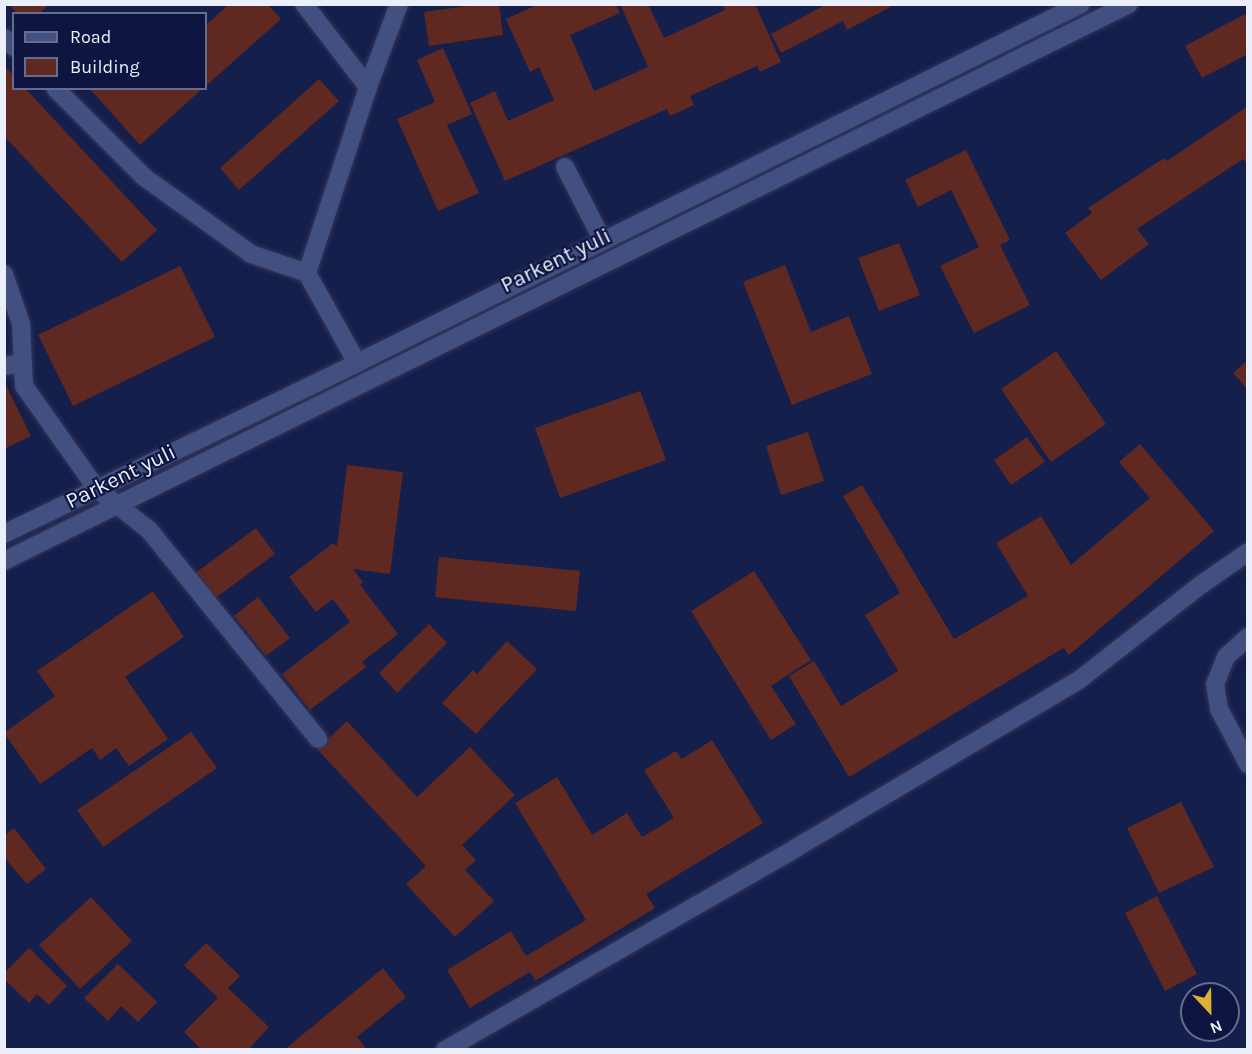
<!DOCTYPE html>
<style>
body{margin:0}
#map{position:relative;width:1252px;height:1054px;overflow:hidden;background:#151f4b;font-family:Karla,sans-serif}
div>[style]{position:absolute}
.building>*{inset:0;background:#5f2821}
.roads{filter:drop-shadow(0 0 2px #323558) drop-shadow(0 0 2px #323558)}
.minor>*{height:18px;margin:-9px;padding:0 9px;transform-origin:9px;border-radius:9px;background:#415080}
span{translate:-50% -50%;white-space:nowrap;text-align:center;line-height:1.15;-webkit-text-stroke:4.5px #0d1540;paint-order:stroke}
.street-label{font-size:22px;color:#ebeffb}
.frame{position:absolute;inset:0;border:6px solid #ebeffb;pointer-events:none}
.legend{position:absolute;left:12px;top:12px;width:195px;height:78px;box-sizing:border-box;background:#0d1540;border:2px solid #666c8b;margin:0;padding:8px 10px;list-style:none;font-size:18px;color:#ebeffb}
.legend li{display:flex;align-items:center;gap:12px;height:30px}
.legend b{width:30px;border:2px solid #666c8b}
.north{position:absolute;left:1180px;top:982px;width:60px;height:60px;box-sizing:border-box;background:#0d1540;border:2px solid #666c8b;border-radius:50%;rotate:158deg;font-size:16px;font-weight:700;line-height:24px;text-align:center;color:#ebeffb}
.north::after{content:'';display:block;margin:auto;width:21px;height:27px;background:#dbb233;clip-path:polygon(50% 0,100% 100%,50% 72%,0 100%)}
</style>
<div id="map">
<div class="building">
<i style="clip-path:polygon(9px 4px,49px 4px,39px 14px,17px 14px)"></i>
<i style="clip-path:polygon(229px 4px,267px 4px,281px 19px,206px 86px,206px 25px)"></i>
<i style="clip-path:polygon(481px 4px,499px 4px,503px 35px,429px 46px,424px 12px)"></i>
<i style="clip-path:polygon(539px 4px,616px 4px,620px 13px,570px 35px,594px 91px,648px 67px,620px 4px,648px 4px,664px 38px,725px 10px,722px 4px,755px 4px,781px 62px,760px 72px,757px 66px,690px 96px,694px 105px,670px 116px,667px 109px,505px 181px,470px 103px,495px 91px,508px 121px,554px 100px,539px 67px,530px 72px,506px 19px)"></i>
<i style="clip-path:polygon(827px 4px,835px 6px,896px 4px,847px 30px,843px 21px,781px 53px,771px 34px)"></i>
<i style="clip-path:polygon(1245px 14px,1248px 19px,1248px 54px,1202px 78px,1185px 46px)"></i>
<i style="clip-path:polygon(443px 48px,472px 114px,447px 125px,479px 193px,438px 211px,397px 119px,435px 102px,417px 60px)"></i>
<i style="clip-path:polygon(4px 66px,14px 76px,14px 88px,25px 88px,157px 230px,122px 262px,4px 136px)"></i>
<i style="clip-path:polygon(319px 79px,339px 101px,239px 190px,220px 168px)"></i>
<i style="clip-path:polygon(93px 88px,203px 88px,140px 145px,91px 90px)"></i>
<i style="clip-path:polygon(1248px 106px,1248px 166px,1243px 159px,1137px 229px,1149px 244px,1101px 280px,1065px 233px,1092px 213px,1088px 208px,1164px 158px,1167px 161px)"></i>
<i style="clip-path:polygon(966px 150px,1010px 240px,1000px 245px,1030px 305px,974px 333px,940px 266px,979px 247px,951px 190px,918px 207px,905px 180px)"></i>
<i style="clip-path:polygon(899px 243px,920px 295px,879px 311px,858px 258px)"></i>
<i style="clip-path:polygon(785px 265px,811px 332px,849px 316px,872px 374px,792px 405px,743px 282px)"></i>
<i style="clip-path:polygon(180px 266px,215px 337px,73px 406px,38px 335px)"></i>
<i style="clip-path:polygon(1056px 351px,1106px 424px,1051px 462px,1001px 389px)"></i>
<i style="clip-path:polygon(1248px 360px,1248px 390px,1233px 373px)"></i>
<i style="clip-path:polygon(4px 381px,31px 436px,4px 449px)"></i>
<i style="clip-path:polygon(640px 391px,666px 460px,560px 498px,535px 428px)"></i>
<i style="clip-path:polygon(808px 432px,824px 481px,781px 495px,766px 446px)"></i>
<i style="clip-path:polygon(1027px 437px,1045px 462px,1011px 485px,994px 460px)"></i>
<i style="clip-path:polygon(1140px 444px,1214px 531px,1069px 655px,1064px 648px,1060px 650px,849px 777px,789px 676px,814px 661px,841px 706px,898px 671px,865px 615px,900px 593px,843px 496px,862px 485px,954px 639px,1028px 596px,996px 543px,1041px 516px,1071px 565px,1150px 498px,1119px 462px)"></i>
<i style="clip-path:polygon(347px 465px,403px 472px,390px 574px,353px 569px,363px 582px,360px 585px,398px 634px,362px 662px,366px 667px,310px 710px,282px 674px,350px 622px,333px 599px,316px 612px,289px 577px,333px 543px,337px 547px)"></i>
<i style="clip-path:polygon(256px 528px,275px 554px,213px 600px,194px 574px)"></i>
<i style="clip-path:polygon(439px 557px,580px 571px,576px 611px,435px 597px)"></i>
<i style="clip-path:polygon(754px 571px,811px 660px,771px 686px,796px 724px,771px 740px,691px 611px)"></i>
<i style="clip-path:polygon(153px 591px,184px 637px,125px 677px,168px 739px,129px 766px,116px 748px,100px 760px,92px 748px,40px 784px,4px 733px,55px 696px,37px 671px)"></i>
<i style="clip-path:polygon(258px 597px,290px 638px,266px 656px,234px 616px)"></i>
<i style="clip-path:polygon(429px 624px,447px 643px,397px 693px,379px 673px)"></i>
<i style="clip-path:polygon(507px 641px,537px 669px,476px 734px,442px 703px,473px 670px,477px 674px)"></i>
<i style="clip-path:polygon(347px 721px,417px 797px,470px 747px,515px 795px,462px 845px,476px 860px,465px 870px,494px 901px,455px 937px,406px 884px,426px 866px,317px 749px)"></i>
<i style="clip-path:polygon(191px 732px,217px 768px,103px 847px,77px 810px)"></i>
<i style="clip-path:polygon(712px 740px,763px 823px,646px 894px,655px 908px,535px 981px,530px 972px,470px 1008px,447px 970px,511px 931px,526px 956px,586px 920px,515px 803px,557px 777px,592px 835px,627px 813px,642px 837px,674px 818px,644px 770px,676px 751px,682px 759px)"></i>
<i style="clip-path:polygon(1181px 802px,1214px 867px,1159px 893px,1127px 828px)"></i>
<i style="clip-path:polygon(14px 828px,46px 869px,27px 884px,4px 857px,4px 836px)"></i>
<i style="clip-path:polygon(1157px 896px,1197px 974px,1165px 991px,1125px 913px)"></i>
<i style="clip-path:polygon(91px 897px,132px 941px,80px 989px,39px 945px)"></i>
<i style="clip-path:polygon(206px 943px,240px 976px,228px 988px,269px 1027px,248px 1050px,202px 1050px,184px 1032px,218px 998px,184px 965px)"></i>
<i style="clip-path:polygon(29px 948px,67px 986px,49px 1005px,37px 994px,29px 1003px,4px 979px,4px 973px)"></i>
<i style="clip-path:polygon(118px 964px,157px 1002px,138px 1022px,121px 1006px,108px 1021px,84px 998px)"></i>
<i style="clip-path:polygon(383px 968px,406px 997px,357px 1037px,367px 1050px,284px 1050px)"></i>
</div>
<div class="roads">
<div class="minor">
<i style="left:304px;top:4px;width:105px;rotate:52.4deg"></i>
<i style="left:4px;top:38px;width:13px;rotate:42deg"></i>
<i style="left:55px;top:88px;width:126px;rotate:45deg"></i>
<i style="left:144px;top:177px;width:132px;rotate:35.7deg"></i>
<i style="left:251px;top:254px;width:59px;rotate:18.7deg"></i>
<i style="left:565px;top:167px;width:83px;rotate:62.8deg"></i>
<i style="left:4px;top:274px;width:53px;rotate:71.2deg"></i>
<i style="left:21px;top:324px;width:62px;rotate:87.2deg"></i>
<i style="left:24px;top:386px;width:126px;rotate:54.7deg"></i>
<i style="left:97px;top:489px;width:66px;rotate:38.3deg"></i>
<i style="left:149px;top:530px;width:269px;rotate:51deg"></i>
<i style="left:357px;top:363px;width:103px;rotate:-119.1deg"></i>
<i style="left:307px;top:273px;width:196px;rotate:-71.8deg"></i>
<i style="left:368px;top:87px;width:89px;rotate:-69.5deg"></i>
<i style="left:4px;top:366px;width:19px;rotate:-9deg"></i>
<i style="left:4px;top:534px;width:392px;rotate:-25.8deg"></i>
<i style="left:357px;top:363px;width:808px;rotate:-26.37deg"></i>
<i style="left:4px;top:561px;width:1255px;rotate:-26.34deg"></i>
<i style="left:1248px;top:637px;width:30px;rotate:138deg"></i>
<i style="left:1226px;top:657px;width:29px;rotate:112deg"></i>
<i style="left:1215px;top:684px;width:25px;rotate:81deg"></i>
<i style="left:1219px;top:709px;width:62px;rotate:62.2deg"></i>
<i style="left:445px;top:1050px;width:405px;rotate:-29.9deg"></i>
<i style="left:796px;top:848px;width:329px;rotate:-30.7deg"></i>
<i style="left:1079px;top:680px;width:156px;rotate:-38deg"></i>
<i style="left:1202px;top:584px;width:56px;rotate:-34.8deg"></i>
</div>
</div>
<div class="street-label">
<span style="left:556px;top:261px;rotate:-26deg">Parkent yuli</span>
<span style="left:121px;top:477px;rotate:-26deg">Parkent yuli</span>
</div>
<div class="frame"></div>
<ul class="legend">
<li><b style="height:8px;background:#415080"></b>Road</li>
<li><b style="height:16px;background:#5f2821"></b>Building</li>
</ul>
<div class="north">N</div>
</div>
